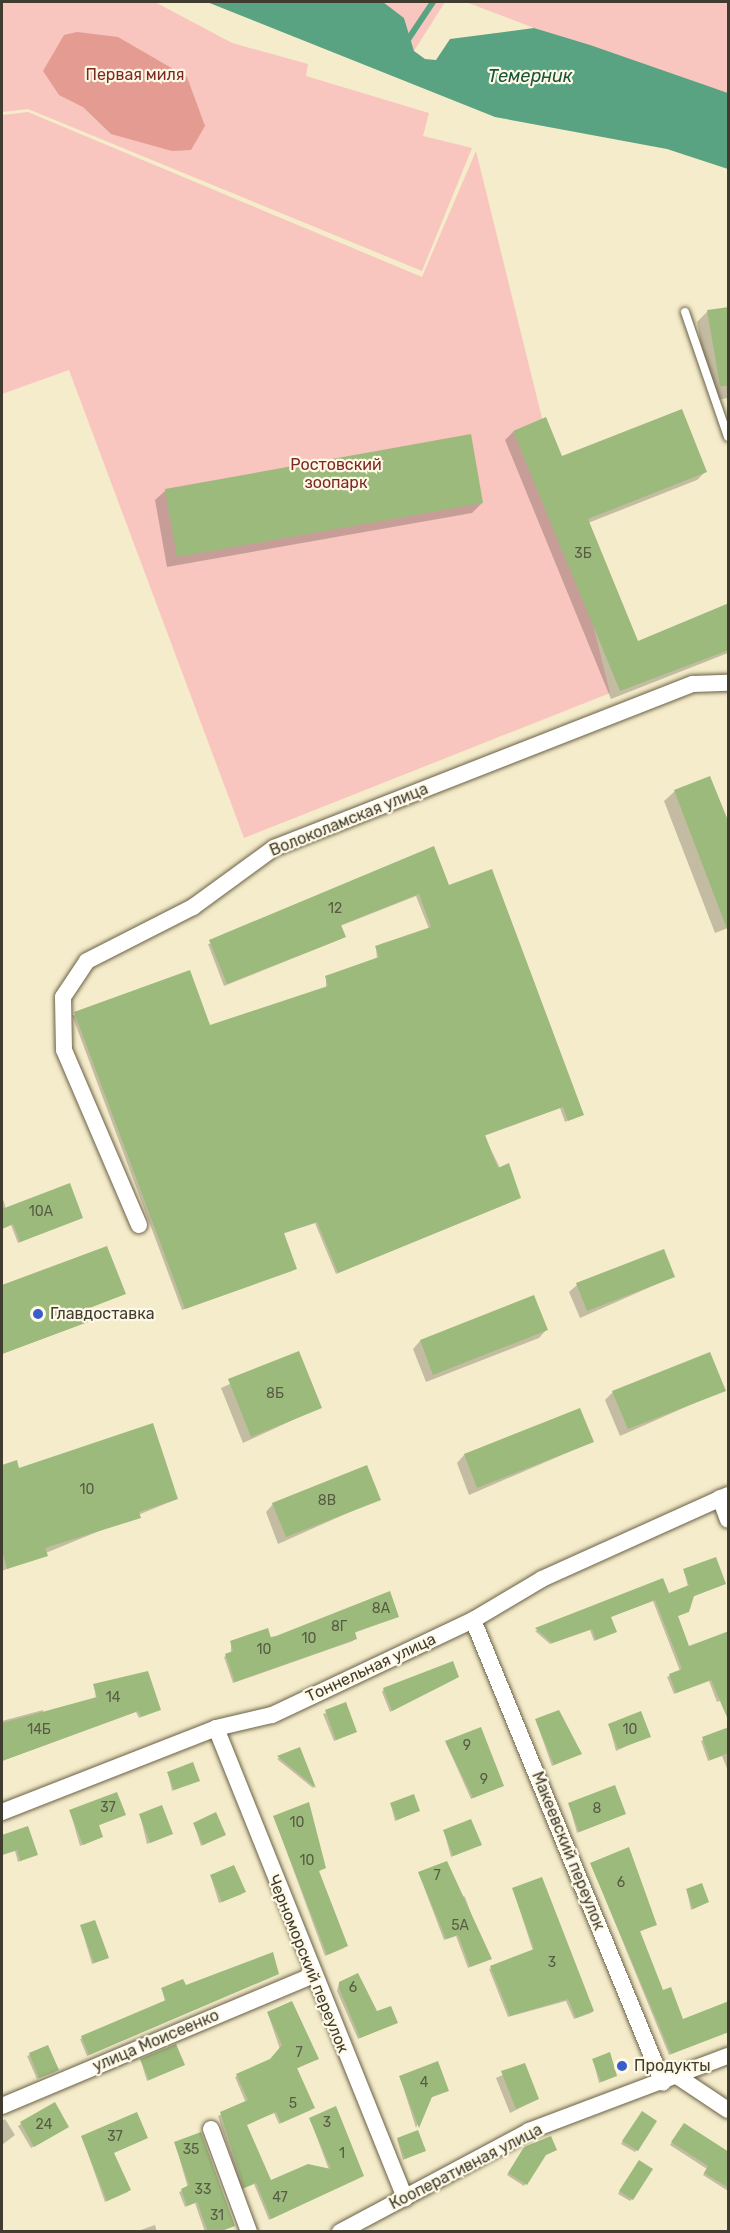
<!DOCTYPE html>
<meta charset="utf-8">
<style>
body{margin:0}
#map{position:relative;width:730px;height:2233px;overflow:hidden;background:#f5eccb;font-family:Rubik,sans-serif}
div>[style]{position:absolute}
.green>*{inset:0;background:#f9c5bf}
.forest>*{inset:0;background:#e49b92}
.water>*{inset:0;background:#59a383}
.shadow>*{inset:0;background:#0003}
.stream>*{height:6px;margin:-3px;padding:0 3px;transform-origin:3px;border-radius:3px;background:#59a383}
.building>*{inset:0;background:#9dba7d}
.roads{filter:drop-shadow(0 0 2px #696145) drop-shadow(0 0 2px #696145)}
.service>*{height:8px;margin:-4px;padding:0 4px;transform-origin:4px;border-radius:4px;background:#fff}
.minor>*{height:16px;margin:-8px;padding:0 8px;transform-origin:8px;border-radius:8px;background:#fff}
.dots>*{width:16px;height:16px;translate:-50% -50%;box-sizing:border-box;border:3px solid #fef9e5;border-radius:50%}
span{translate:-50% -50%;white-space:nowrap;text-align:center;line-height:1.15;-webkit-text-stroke:4.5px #fef9e5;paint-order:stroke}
.number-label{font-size:14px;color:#575c43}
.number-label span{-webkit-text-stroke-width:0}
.park-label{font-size:16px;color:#7e2824}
.street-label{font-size:16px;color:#403d30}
.poi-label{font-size:16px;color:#403d30}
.left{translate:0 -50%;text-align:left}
.water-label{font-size:18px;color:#19533c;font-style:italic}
.frame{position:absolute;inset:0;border:3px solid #403d30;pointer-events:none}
</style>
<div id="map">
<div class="green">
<i style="clip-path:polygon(2px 2px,155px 2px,232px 43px,308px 64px,306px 76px,429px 113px,423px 136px,472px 148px,422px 271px,28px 109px,2px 112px)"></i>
<i style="clip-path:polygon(383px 2px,445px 2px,414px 51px,404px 18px)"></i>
<i style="clip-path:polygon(466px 2px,728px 2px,728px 93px,534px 28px)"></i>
<i style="clip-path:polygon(28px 112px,422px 277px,476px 151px,610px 693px,244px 838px,69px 370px,2px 394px,2px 115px)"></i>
</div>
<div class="forest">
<i style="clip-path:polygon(77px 32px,118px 37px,187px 77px,205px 126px,191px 150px,172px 151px,111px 134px,83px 107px,59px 95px,43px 71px,64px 35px)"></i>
</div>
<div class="water">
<i style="clip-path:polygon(207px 2px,383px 2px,404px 18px,414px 51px,425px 59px,436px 60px,450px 39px,534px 28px,590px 45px,728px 93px,728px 169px,667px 149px,495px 117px)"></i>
</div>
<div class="shadow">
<i style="clip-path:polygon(728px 308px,728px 398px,711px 401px,697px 322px,707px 312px)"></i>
<i style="clip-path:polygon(513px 432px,561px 458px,706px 471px,697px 480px,588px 523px,637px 643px,728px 604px,728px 653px,611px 699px,505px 440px)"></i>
<i style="clip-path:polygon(166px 490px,482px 503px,472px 513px,167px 567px,155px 500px)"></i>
<i style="clip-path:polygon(675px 791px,728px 827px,728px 928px,715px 933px,664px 801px)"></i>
<i style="clip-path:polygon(448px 887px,583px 1114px,565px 1122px,560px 1108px,484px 1136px,516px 1200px,336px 1274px,315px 1223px,282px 1234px,292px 1271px,182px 1310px,72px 1015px,209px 1027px,326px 988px,326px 978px,377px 959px,376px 948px,429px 929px,416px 896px,340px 926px,341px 939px,224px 986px,208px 944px)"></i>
<i style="clip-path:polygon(2px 1196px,6px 1209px,81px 1218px,18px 1243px,11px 1225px,2px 1229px)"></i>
<i style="clip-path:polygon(106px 1247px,124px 1294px,82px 1311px,84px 1323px,2px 1354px,2px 1287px)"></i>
<i style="clip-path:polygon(673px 1277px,580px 1318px,569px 1292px,577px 1285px)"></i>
<i style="clip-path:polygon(533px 1297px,546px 1330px,539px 1338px,426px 1382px,413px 1349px,420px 1341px)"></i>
<i style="clip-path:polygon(299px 1353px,321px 1407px,243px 1443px,221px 1388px)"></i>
<i style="clip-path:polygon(724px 1390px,620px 1436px,605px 1400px,613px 1392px)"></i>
<i style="clip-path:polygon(592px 1442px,469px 1495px,457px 1463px,464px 1455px)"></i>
<i style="clip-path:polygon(16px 1462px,18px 1470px,177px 1499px,2px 1571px,2px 1467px)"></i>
<i style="clip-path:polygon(379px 1499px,278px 1544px,266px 1512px,273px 1504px)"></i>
<i style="clip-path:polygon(684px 1571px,724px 1584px,692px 1597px,688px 1611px,676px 1617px,688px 1648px,728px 1698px,717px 1702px,709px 1681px,674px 1694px,667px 1677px,680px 1671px,653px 1601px,610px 1617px,615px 1632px,594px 1641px,590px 1630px,550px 1644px,535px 1631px,662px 1580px,668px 1595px,688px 1587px)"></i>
<i style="clip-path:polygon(397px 1617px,354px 1633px,353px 1641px,233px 1683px,224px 1657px,231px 1653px,231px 1643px)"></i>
<i style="clip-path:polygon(455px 1679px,390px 1712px,382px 1692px,384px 1689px)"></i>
<i style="clip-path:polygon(94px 1686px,159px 1709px,139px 1718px,136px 1712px,2px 1761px,2px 1721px,43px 1710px,45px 1717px,96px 1699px)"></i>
<i style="clip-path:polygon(345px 1704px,356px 1732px,334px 1741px,323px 1714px)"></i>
<i style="clip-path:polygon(536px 1721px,580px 1754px,552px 1766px)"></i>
<i style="clip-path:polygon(609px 1725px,649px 1736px,616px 1751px)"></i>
<i style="clip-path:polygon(728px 1729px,728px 1771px,722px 1756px,708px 1761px,701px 1741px)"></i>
<i style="clip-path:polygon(446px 1743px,502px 1786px,471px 1799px)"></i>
<i style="clip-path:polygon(299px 1749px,314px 1787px,313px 1788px,277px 1759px)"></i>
<i style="clip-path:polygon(168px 1773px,199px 1780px,172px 1791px)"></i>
<i style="clip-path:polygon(569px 1804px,625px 1814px,577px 1833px)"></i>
<i style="clip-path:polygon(391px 1805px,418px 1811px,395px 1821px)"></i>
<i style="clip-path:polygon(70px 1811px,124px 1815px,97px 1826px,101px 1837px,80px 1846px)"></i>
<i style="clip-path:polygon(140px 1815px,171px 1834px,147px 1844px)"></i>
<i style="clip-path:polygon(274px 1817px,325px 1867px,317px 1872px,344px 1948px,325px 1956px)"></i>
<i style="clip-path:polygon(194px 1824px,224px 1835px,201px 1846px)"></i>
<i style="clip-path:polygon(27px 1828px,36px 1855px,18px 1862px,15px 1851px,2px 1855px,2px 1837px)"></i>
<i style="clip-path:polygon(444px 1831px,480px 1845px,451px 1857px)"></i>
<i style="clip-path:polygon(591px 1864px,655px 1925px,639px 1932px,662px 1992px,682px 2021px,728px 2032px,669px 2055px)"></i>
<i style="clip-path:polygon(419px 1874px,465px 1897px,488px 1960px,468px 1968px,456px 1936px,444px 1940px)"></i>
<i style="clip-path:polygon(211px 1877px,242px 1894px,219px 1903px)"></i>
<i style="clip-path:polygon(513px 1889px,593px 2011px,591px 2013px,574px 2019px,566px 2001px,508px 2017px,489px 1969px,533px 1951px)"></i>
<i style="clip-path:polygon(687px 1891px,708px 1902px,691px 1910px)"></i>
<i style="clip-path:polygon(81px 1927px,107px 1957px,105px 1959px,92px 1964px)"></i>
<i style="clip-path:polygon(275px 1975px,87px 2056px,80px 2039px,165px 2002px,162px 1989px)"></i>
<i style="clip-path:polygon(339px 1983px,377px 2013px,396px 2023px,358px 2039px,337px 1991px)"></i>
<i style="clip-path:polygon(268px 2014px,317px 2059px,296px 2069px,311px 2110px,279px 2124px,274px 2113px,245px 2125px,270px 2181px,329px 2170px,310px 2119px,362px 2176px,269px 2220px,254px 2184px,242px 2189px,218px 2116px,246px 2103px,235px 2077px,270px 2061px,280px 2049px)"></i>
<i style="clip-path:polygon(47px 2047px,55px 2072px,37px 2079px,27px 2056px)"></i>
<i style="clip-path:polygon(593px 2060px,613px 2077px,599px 2083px)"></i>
<i style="clip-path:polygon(141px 2061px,184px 2065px,147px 2081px)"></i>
<i style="clip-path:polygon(524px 2065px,538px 2099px,510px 2113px,496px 2078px)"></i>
<i style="clip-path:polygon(400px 2077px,448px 2090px,430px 2098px,416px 2128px)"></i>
<i style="clip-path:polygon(54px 2104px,65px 2129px,31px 2148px,18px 2126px)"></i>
<i style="clip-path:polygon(640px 2115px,637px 2150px,635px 2152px,621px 2144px)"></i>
<i style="clip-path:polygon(5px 2119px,15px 2135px,2px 2145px,2px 2121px)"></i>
<i style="clip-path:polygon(682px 2127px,728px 2153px,728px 2191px,703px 2175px,707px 2169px,670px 2145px)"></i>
<i style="clip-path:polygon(82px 2137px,112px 2153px,128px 2192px,105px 2202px)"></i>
<i style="clip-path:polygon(397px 2139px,424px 2150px,403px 2160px)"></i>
<i style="clip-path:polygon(175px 2143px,234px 2225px,232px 2227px,205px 2232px,195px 2203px,185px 2207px,179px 2192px,188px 2188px)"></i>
<i style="clip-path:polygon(556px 2150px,544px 2156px,524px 2186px,507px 2175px,522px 2151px)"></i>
<i style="clip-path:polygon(637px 2164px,632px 2199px,630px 2201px,618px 2194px)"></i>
<i style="clip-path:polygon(155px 2225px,157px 2232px,135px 2232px)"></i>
</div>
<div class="stream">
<i style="left:407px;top:41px;width:47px;rotate:-56.3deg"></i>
</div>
<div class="building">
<i style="clip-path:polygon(729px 307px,729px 386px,720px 386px,707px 310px)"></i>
<i style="clip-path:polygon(682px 409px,707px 472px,588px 519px,638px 641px,729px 603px,729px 650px,620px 691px,513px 431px,546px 417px,562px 456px)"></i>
<i style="clip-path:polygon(471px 434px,483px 503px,177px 557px,165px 489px)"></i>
<i style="clip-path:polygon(710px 776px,729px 823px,727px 929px,674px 790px)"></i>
<i style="clip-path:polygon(434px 846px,449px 885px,492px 869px,584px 1115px,568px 1121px,563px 1107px,485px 1135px,498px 1168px,509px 1163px,521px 1198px,338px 1273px,317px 1222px,284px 1233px,297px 1269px,185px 1309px,74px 1012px,190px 970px,210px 1025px,328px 986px,325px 976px,379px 957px,375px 946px,431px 927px,419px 894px,341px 925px,346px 937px,227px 984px,209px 940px)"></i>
<i style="clip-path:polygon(70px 1183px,83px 1218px,20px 1242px,13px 1224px,2px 1229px,2px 1209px)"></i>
<i style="clip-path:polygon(107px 1246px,126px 1294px,84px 1310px,88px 1322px,2px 1354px,2px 1285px)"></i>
<i style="clip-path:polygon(664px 1249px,675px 1277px,587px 1311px,576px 1283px)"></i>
<i style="clip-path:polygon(534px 1295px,548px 1330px,433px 1375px,420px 1340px)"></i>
<i style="clip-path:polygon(299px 1351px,322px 1408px,251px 1437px,228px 1379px)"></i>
<i style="clip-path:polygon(710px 1352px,726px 1391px,628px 1429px,612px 1391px)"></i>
<i style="clip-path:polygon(580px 1408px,594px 1442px,477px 1488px,464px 1454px)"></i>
<i style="clip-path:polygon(153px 1423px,178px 1499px,139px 1512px,141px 1518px,45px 1548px,48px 1556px,7px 1569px,2px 1551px,2px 1465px,17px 1460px,19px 1468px)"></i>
<i style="clip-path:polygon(367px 1465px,381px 1500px,286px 1537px,272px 1503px)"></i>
<i style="clip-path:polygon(716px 1557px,726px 1584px,694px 1596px,689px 1612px,678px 1616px,689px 1646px,729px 1631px,729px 1722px,711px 1680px,676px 1693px,669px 1674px,682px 1669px,655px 1600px,611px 1617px,617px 1632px,596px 1640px,592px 1629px,552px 1643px,535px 1628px,663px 1578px,669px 1593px,689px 1585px,683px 1569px)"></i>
<i style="clip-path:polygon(390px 1591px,399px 1617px,355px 1632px,357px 1639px,235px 1682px,225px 1654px,233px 1651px,230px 1641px,268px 1628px,271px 1638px)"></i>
<i style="clip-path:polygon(453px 1661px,459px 1677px,392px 1711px,383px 1688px)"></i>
<i style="clip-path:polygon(148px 1671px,161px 1710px,141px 1717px,138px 1711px,2px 1761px,2px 1723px,97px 1697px,93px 1684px)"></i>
<i style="clip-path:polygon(346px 1702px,357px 1732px,336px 1740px,325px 1710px)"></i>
<i style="clip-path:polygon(559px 1710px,582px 1754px,554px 1765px,535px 1719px)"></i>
<i style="clip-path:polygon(641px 1711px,651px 1737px,618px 1749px,608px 1724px)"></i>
<i style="clip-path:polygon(481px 1727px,504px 1786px,473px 1798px,445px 1741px)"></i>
<i style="clip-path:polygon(729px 1727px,729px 1753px,710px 1760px,702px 1737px)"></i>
<i style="clip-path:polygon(300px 1747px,316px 1788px,277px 1756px)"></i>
<i style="clip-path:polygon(193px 1762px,200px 1781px,174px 1790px,167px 1772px)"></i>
<i style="clip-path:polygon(615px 1785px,626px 1814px,579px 1832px,568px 1803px)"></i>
<i style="clip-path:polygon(117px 1792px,126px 1815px,99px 1825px,103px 1837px,83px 1845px,69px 1810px)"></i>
<i style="clip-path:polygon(414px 1794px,420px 1811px,397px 1820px,390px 1803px)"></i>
<i style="clip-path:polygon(309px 1802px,326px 1868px,319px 1871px,348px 1946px,327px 1955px,273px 1816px)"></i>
<i style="clip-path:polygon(162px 1805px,173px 1834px,150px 1843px,139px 1814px)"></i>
<i style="clip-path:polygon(216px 1812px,226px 1835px,203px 1845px,193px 1823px)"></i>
<i style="clip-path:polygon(471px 1819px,482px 1845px,453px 1856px,443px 1830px)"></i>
<i style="clip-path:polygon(28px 1826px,38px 1855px,20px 1861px,17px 1850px,2px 1855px,2px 1835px)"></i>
<i style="clip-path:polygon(629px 1847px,657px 1925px,640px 1931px,663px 1990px,671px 1987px,683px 2019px,729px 2001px,729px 2032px,671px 2054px,590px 1863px)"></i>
<i style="clip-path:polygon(447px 1861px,492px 1959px,470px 1967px,458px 1935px,446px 1939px,418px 1872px)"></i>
<i style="clip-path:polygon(234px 1865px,246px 1892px,222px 1902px,210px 1875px)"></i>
<i style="clip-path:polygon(542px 1877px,594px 2011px,576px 2018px,568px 1999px,510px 2016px,490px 1966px,534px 1949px,512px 1888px)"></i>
<i style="clip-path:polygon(702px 1883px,709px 1902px,693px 1909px,686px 1889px)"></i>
<i style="clip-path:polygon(95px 1920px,109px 1958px,94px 1963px,80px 1925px)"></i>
<i style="clip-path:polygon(273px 1952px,279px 1974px,89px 2055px,81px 2036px,166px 2000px,161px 1988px,183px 1979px,186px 1985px)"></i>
<i style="clip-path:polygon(358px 1973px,377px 2011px,391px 2006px,398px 2023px,360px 2038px,339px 1988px,339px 1982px)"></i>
<i style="clip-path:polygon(292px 2001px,319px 2059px,297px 2068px,315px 2108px,281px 2123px,276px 2112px,247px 2125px,271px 2180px,308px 2164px,331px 2169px,309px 2118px,336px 2106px,364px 2176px,271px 2219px,256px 2183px,244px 2188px,220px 2112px,248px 2100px,236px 2074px,270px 2059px,282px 2045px,267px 2012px)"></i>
<i style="clip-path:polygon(176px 2044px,185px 2065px,149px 2080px,140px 2059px)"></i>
<i style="clip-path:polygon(48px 2045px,59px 2070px,39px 2078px,29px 2053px)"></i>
<i style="clip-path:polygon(610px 2052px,617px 2076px,601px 2082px,592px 2059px)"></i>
<i style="clip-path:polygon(438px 2061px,449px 2091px,432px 2097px,419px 2128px,399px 2076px)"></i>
<i style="clip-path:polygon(525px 2063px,539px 2099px,516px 2109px,501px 2071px)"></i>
<i style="clip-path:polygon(55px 2102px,69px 2127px,34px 2147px,20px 2122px)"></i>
<i style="clip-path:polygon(642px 2111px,657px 2121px,638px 2151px,622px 2141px)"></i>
<i style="clip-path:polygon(137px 2112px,148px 2138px,114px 2153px,131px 2190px,107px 2201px,81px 2136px)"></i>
<i style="clip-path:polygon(684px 2123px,729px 2152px,729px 2188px,704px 2173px,708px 2166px,671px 2142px)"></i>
<i style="clip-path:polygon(418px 2130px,426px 2151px,405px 2159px,397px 2138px)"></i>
<i style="clip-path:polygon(201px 2132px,235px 2226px,219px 2232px,208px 2232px,197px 2202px,187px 2206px,181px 2189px,189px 2185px,174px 2142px)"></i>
<i style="clip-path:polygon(551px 2136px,557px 2150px,546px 2155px,527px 2185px,508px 2173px,524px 2147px)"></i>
<i style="clip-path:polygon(639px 2160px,653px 2169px,633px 2200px,619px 2191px)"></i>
</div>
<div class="roads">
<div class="service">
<i style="left:685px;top:312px;width:132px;rotate:71deg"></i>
</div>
<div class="minor">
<i style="left:139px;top:1225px;width:190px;rotate:-113.2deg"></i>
<i style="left:64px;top:1050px;width:53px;rotate:-91.1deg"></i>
<i style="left:63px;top:997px;width:43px;rotate:-56.3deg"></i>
<i style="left:87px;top:961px;width:119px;rotate:-27deg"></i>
<i style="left:193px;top:907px;width:100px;rotate:-36.1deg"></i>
<i style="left:274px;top:848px;width:450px;rotate:-21.4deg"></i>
<i style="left:693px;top:684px;width:35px;rotate:-2deg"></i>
<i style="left:720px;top:1498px;width:23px;rotate:70deg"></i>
<i style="left:473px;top:1620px;width:500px;rotate:67.69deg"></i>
<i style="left:216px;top:1728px;width:507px;rotate:68.09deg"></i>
<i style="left:2px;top:1812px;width:230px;rotate:-21.4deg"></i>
<i style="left:216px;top:1728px;width:57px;rotate:-13.1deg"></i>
<i style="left:272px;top:1715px;width:222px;rotate:-25.3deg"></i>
<i style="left:473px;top:1620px;width:80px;rotate:-30.7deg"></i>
<i style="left:542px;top:1579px;width:204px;rotate:-24.3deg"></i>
<i style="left:677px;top:2076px;width:61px;rotate:33.7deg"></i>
<i style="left:2px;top:2106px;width:335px;rotate:-22.8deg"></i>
<i style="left:211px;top:2129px;width:110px;rotate:69.7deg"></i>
<i style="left:340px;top:2232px;width:214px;rotate:-28.1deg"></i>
<i style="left:529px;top:2131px;width:213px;rotate:-20.7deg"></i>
</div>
</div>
<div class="dots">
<i style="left:38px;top:1314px;background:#375dce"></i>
<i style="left:622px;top:2066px;background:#375dce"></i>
</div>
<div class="number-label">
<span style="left:583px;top:554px">3Б</span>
<span style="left:335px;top:909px">12</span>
<span style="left:41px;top:1212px">10А</span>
<span style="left:275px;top:1394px">8Б</span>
<span style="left:87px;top:1490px">10</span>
<span style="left:327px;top:1501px">8В</span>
<span style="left:381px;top:1609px">8А</span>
<span style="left:339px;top:1627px">8Г</span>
<span style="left:309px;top:1639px">10</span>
<span style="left:264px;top:1650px">10</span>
<span style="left:113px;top:1698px">14</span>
<span style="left:39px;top:1730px">14Б</span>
<span style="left:630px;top:1730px">10</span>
<span style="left:467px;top:1746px">9</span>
<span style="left:484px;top:1780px">9</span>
<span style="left:108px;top:1808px">37</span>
<span style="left:597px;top:1809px">8</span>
<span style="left:297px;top:1823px">10</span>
<span style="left:307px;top:1861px">10</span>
<span style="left:437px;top:1876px">7</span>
<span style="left:621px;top:1883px">6</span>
<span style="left:460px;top:1926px">5А</span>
<span style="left:552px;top:1963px">3</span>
<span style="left:353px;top:1988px">6</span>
<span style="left:299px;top:2053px">7</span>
<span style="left:424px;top:2083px">4</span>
<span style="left:293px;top:2104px">5</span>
<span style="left:327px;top:2123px">3</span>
<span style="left:44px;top:2125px">24</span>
<span style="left:115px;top:2137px">37</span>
<span style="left:191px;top:2150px">35</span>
<span style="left:342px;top:2154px">1</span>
<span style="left:203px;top:2190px">33</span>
<span style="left:280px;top:2198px">47</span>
<span style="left:217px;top:2216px">31</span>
</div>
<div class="park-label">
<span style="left:135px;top:75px">Первая миля</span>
<span style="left:336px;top:474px">Ростовский<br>зоопарк</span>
</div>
<div class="street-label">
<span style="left:349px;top:820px;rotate:-22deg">Волоколамская улица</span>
<span style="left:371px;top:1668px;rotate:-25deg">Тоннельная улица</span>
<span style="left:568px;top:1851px;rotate:68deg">Макеевский переулок</span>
<span style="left:308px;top:1964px;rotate:68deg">Черноморский переулок</span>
<span style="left:156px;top:2041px;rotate:-23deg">улица Моисеенко</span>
<span style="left:466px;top:2167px;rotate:-27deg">Кооперативная улица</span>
</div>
<div class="poi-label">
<span class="left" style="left:50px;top:1314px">Главдоставка</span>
<span class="left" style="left:634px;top:2066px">Продукты</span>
</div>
<div class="water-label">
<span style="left:530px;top:76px">Темерник</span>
</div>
<div class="frame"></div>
</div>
